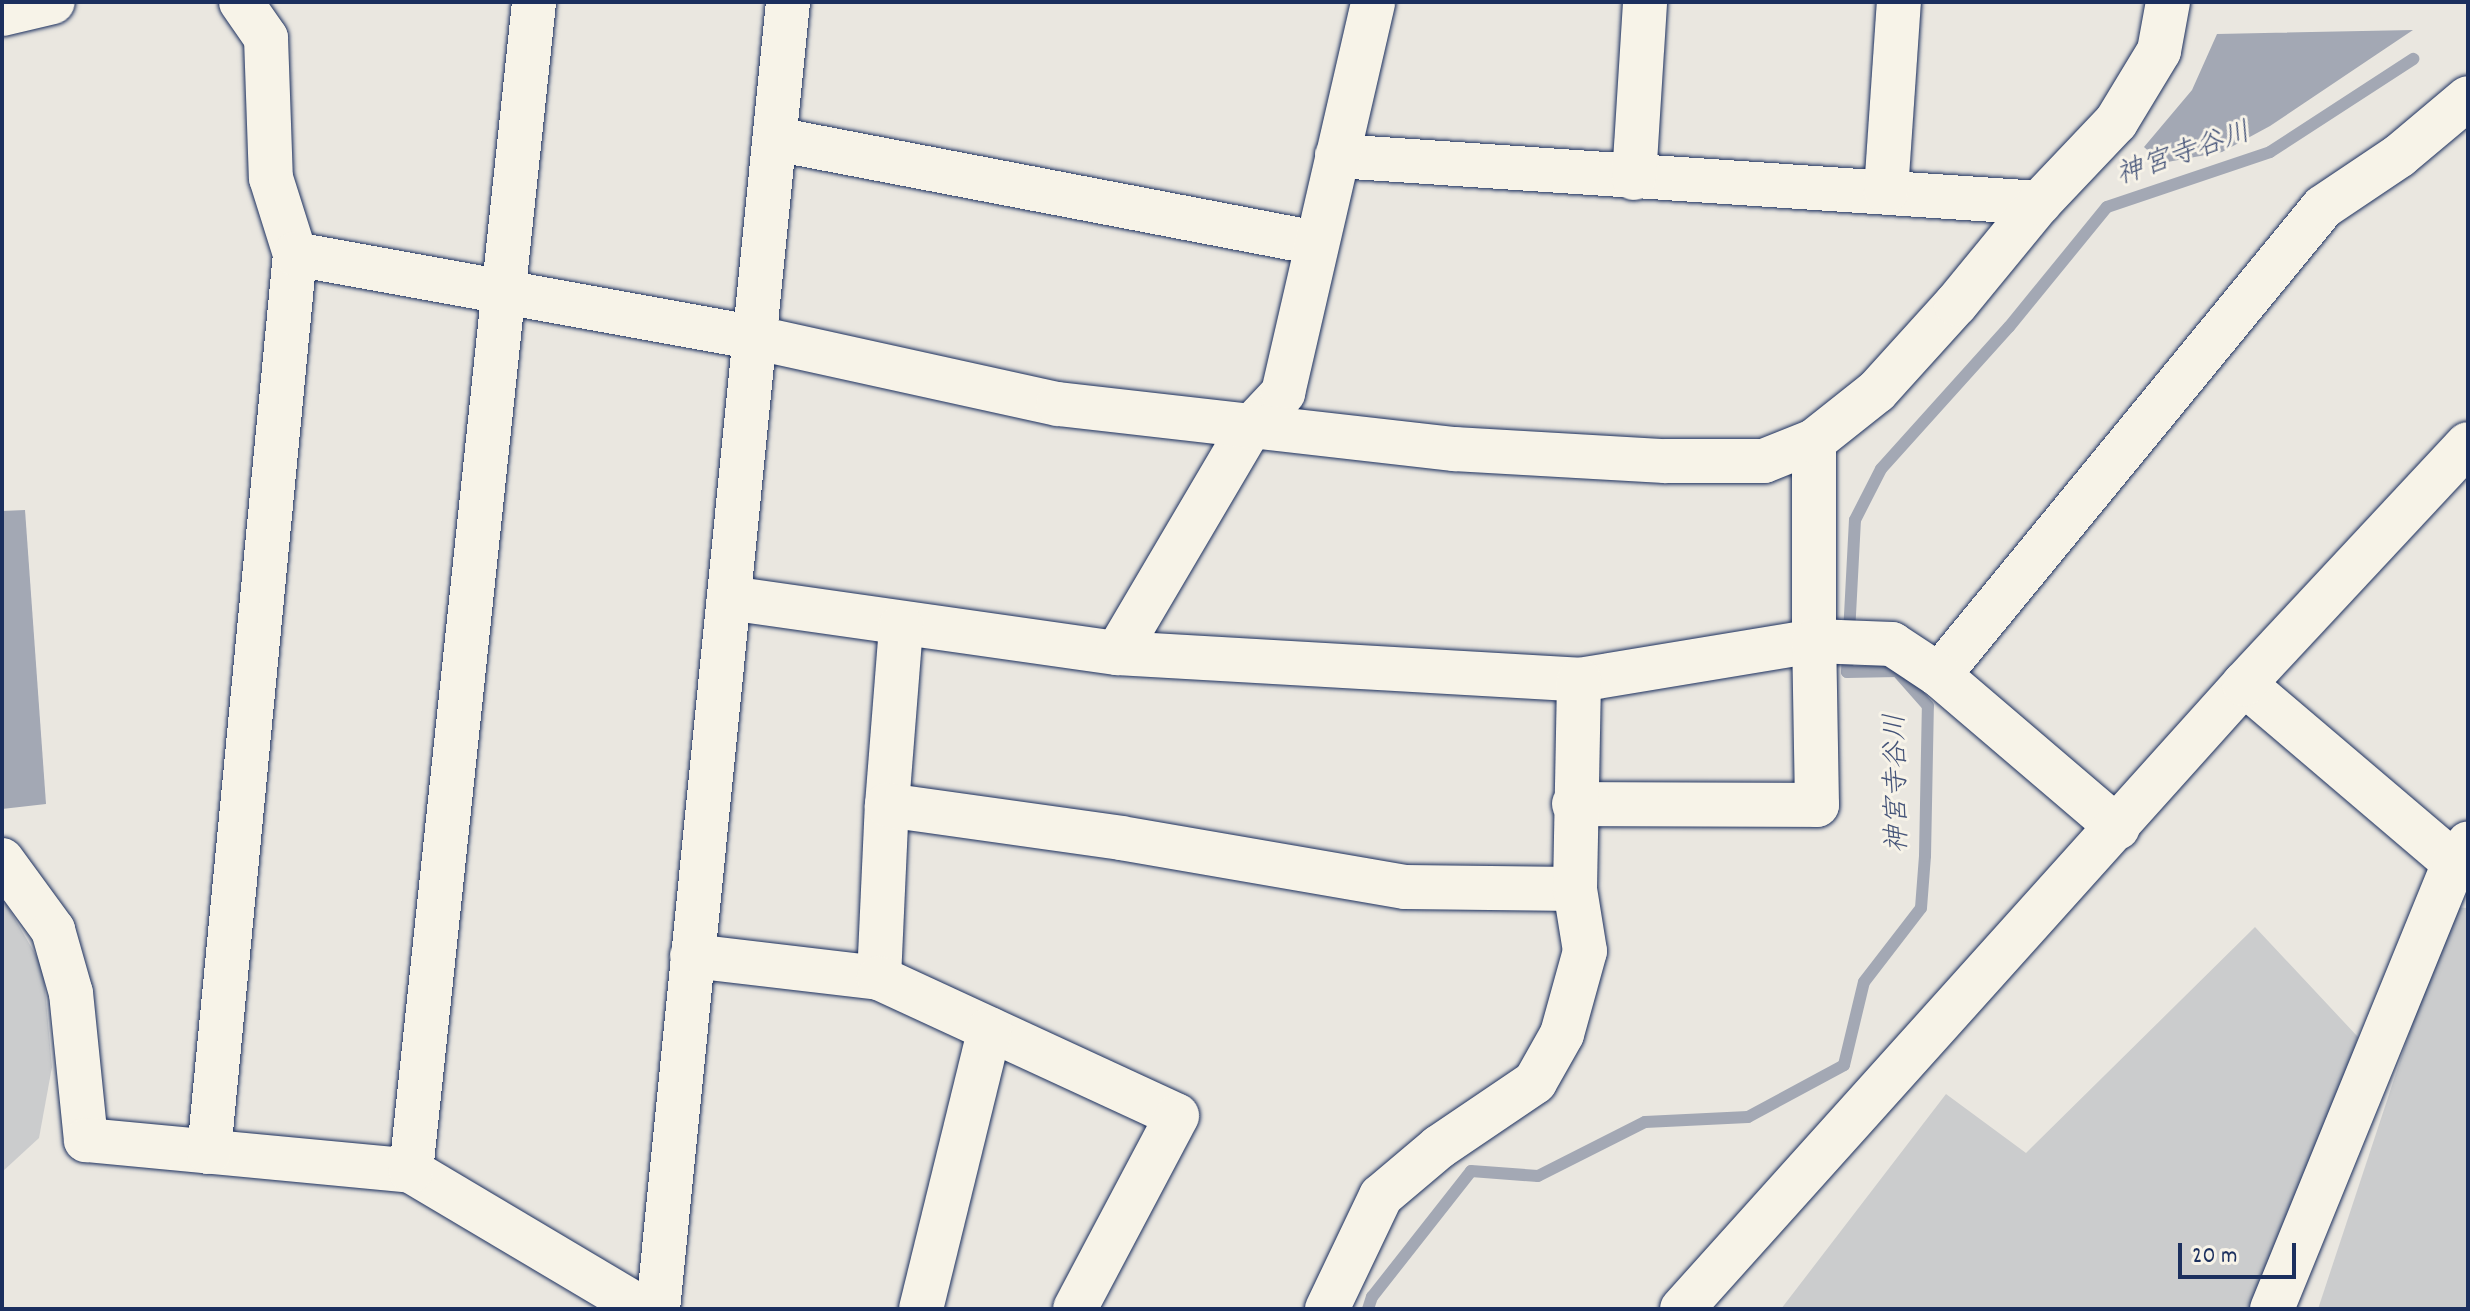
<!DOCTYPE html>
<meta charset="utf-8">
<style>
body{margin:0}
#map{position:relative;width:2470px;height:1311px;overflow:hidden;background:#eae7e0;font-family:Dekko,"Klee One",sans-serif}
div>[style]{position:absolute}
.green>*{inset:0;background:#cbcccd}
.water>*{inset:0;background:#a3a8b4}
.stream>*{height:12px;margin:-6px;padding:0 6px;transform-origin:6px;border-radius:6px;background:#a3a8b4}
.roads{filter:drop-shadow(0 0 2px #1b2f5e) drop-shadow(0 0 2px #1b2f5e)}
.minor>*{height:44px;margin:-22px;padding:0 22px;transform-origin:22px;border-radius:22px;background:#f7f3e8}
span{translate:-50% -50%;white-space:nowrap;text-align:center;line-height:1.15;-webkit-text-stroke:6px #f7f3e8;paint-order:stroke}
.water-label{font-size:28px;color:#445378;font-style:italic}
.frame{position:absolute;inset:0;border:4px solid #1b2f5e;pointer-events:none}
.scale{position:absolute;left:2178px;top:1243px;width:118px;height:36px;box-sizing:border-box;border:4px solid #1b2f5e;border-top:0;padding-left:10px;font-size:24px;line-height:28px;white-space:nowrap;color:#1b2f5e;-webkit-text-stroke:6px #f7f3e8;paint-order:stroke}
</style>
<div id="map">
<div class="green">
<i style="clip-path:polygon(2px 897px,43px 967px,52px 1067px,39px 1138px,2px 1172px)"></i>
<i style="clip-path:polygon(2451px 907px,2468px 908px,2468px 1309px,2318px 1309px)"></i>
<i style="clip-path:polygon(2255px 927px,2358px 1037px,2282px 1309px,1781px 1309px,1946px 1094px,2026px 1153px)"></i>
</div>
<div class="water">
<i style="clip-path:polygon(2413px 30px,2270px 126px,2222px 152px,2162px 163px,2144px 147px,2192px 90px,2217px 34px)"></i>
<i style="clip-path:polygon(25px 510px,46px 804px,2px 809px,2px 511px)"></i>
</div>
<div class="stream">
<i style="left:1368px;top:1309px;width:13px;rotate:-72deg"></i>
<i style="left:1372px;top:1297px;width:160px;rotate:-51.8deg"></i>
<i style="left:1471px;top:1171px;width:67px;rotate:4.3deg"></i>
<i style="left:1538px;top:1176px;width:120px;rotate:-26.8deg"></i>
<i style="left:1645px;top:1122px;width:103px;rotate:-2.8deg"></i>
<i style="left:1748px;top:1117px;width:109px;rotate:-28.4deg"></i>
<i style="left:1844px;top:1065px;width:85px;rotate:-76.5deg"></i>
<i style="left:1864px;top:982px;width:93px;rotate:-52.4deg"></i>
<i style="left:1921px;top:908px;width:52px;rotate:-85.6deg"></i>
<i style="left:1925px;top:856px;width:150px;rotate:-88.9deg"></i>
<i style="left:1928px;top:706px;width:47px;rotate:-131.5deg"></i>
<i style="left:1897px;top:671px;width:50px;rotate:178.9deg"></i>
<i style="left:1847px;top:672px;width:152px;rotate:-87deg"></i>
<i style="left:1855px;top:520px;width:57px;rotate:-63deg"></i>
<i style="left:1881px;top:469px;width:191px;rotate:-48deg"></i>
<i style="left:2009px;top:327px;width:155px;rotate:-50.8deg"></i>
<i style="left:2107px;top:207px;width:172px;rotate:-18.6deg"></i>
<i style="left:2270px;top:152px;width:171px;rotate:-33deg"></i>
</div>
<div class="roads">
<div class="minor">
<i style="left:241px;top:2px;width:44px;rotate:55.2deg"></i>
<i style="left:266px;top:38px;width:140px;rotate:88deg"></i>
<i style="left:271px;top:178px;width:80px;rotate:72.5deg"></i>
<i style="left:2px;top:14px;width:52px;rotate:-13.2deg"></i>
<i style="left:775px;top:139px;width:551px;rotate:10.88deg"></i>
<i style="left:1337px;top:156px;width:704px;rotate:3.83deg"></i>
<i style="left:1634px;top:178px;width:176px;rotate:-86.4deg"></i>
<i style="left:1886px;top:191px;width:189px;rotate:-86.1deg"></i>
<i style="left:729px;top:598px;width:392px;rotate:8.1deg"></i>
<i style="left:1117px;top:653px;width:260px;rotate:-59.5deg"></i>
<i style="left:1249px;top:429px;width:50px;rotate:-46.6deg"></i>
<i style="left:1283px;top:393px;width:401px;rotate:-77deg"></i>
<i style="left:1117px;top:653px;width:463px;rotate:3.3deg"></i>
<i style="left:1579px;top:680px;width:238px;rotate:-9.4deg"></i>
<i style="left:1814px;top:641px;width:200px;rotate:-90deg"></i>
<i style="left:1939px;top:675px;width:605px;rotate:-50.63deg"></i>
<i style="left:2323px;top:207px;width:92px;rotate:-33.9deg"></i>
<i style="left:2399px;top:156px;width:90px;rotate:-40deg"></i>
<i style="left:2244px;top:684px;width:276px;rotate:40.4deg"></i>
<i style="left:1574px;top:804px;width:243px;rotate:0.2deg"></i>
<i style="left:1817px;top:805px;width:164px;rotate:-91deg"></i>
<i style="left:1814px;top:641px;width:78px;rotate:2.2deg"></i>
<i style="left:1892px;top:644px;width:56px;rotate:33.4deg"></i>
<i style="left:1939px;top:675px;width:235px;rotate:40.5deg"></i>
<i style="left:887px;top:805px;width:180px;rotate:-85.5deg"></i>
<i style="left:2px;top:860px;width:87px;rotate:53.9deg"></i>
<i style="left:53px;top:930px;width:66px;rotate:74.1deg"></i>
<i style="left:71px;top:993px;width:148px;rotate:84.2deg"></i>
<i style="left:86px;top:1140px;width:326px;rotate:5.4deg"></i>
<i style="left:411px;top:1171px;width:270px;rotate:30.7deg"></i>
<i style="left:692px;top:956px;width:188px;rotate:6.7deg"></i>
<i style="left:879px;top:978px;width:173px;rotate:-87.4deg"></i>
<i style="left:887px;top:805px;width:236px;rotate:8deg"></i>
<i style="left:1121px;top:838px;width:288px;rotate:9.8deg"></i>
<i style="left:1405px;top:887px;width:170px;rotate:0.7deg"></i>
<i style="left:1575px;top:889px;width:209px;rotate:-88.9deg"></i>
<i style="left:879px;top:978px;width:328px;rotate:24.8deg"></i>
<i style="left:1177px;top:1116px;width:218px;rotate:117.9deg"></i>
<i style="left:209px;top:1152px;width:902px;rotate:-84.53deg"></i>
<i style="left:295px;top:254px;width:470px;rotate:10.3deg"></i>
<i style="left:757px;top:338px;width:308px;rotate:12.4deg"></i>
<i style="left:1058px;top:404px;width:399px;rotate:6.5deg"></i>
<i style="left:1454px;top:449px;width:211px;rotate:3.3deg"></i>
<i style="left:1665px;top:461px;width:99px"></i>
<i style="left:1764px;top:461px;width:54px;rotate:-21.8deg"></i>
<i style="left:1814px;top:441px;width:80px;rotate:-38.4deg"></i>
<i style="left:1877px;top:391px;width:118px;rotate:-47.8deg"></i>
<i style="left:1956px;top:304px;width:131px;rotate:-50.6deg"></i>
<i style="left:2039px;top:203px;width:112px;rotate:-46.5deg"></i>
<i style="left:2116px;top:122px;width:83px;rotate:-58.8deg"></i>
<i style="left:2159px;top:51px;width:50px;rotate:-79.6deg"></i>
<i style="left:411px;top:1171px;width:1175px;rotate:-83.99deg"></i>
<i style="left:658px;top:1309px;width:1313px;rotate:-84.32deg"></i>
<i style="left:921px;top:1309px;width:288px;rotate:-76.2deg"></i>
<i style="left:1327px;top:1309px;width:125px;rotate:-64.5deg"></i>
<i style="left:1381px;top:1196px;width:76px;rotate:-40.2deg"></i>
<i style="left:1439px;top:1147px;width:116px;rotate:-34.1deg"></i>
<i style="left:1535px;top:1082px;width:55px;rotate:-60.6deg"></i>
<i style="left:1562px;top:1034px;width:86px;rotate:-74.5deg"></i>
<i style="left:1585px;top:951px;width:63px;rotate:-99.2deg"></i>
<i style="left:1682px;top:1309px;width:841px;rotate:-48.04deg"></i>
<i style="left:2244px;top:684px;width:328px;rotate:-47deg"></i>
<i style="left:2272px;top:1309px;width:482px;rotate:-67.8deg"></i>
<i style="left:2454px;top:863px;width:24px;rotate:-54deg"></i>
</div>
</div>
<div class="water-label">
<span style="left:2184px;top:156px;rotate:-19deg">神宮寺谷川</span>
<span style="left:1899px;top:783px;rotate:-91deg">神宮寺谷川</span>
</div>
<div class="frame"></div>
<div class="scale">20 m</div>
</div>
